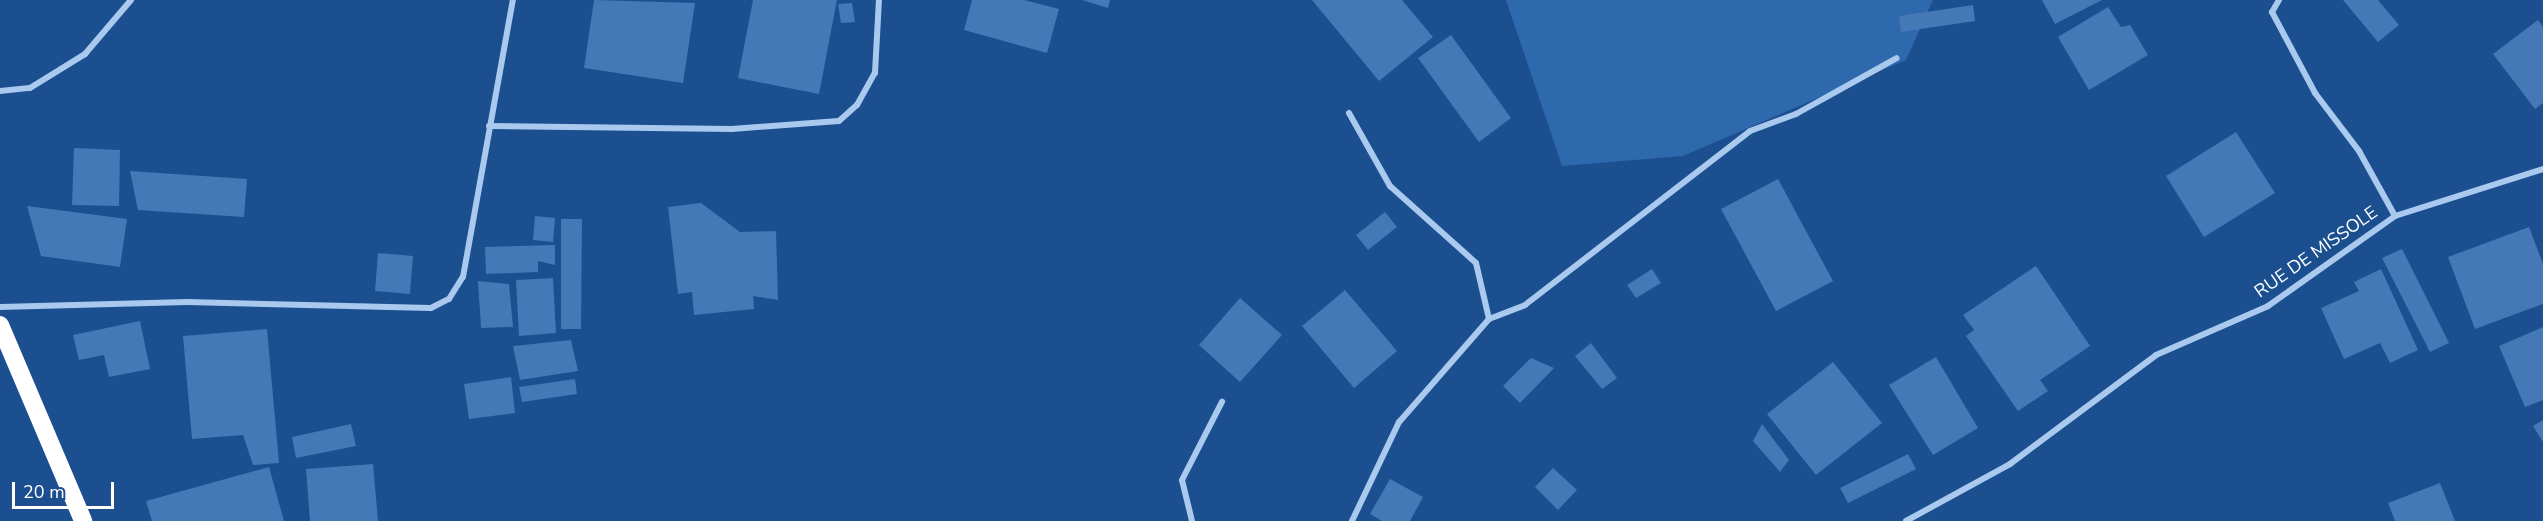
<!DOCTYPE html>
<style>
body{margin:0}
#map{position:relative;width:2543px;height:521px;overflow:hidden;background:#1b4f8f;font-family:"Nunito Sans",sans-serif}
div>[style]{position:absolute}
.green>*{inset:0;background:#2e69ad}
.building>*{inset:0;background:#4478b7}
.street>*{height:6px;margin:-3px;padding:0 3px;transform-origin:3px;border-radius:3px;background:#a9c9ee}
.highway>*{height:18px;margin:-9px;padding:0 9px;transform-origin:9px;border-radius:9px;background:#fff}
span{translate:-50% -50%;white-space:nowrap;text-align:center;line-height:1.15;-webkit-text-stroke:5px #1b4f8f;paint-order:stroke}
.street-label{font-size:18px;color:#fff}
.scale{position:absolute;left:12px;top:482px;width:102px;height:27px;box-sizing:border-box;border:3px solid #fff;border-top:0;padding-left:8px;font-size:18px;line-height:21px;white-space:nowrap;color:#fff;-webkit-text-stroke:4px #1b4f8f;paint-order:stroke}
</style>
<div id="map">
<div class="green">
<i style="clip-path:polygon(1506px 0,1933px 0,1906px 60px,1683px 156px,1562px 166px)"></i>
</div>
<div class="building">
<i style="clip-path:polygon(594px 0,695px 3px,683px 83px,584px 68px)"></i>
<i style="clip-path:polygon(753px 0,837px 0,819px 94px,738px 78px)"></i>
<i style="clip-path:polygon(972px 0,1024px 0,1059px 9px,1047px 53px,964px 30px)"></i>
<i style="clip-path:polygon(1082px 0,1110px 0,1108px 8px)"></i>
<i style="clip-path:polygon(1312px 0,1402px 0,1433px 37px,1379px 81px)"></i>
<i style="clip-path:polygon(2042px 0,2102px 0,2055px 24px)"></i>
<i style="clip-path:polygon(2343px 0,2378px 0,2399px 25px,2378px 42px)"></i>
<i style="clip-path:polygon(852px 3px,855px 22px,841px 23px,838px 4px)"></i>
<i style="clip-path:polygon(1973px 5px,1975px 21px,1901px 32px,1899px 16px)"></i>
<i style="clip-path:polygon(2108px 7px,2121px 27px,2130px 25px,2148px 55px,2089px 90px,2058px 37px)"></i>
<i style="clip-path:polygon(2538px 20px,2543px 27px,2543px 103px,2535px 109px,2493px 54px)"></i>
<i style="clip-path:polygon(1451px 35px,1511px 118px,1479px 142px,1418px 58px)"></i>
<i style="clip-path:polygon(2236px 132px,2275px 193px,2204px 237px,2166px 176px)"></i>
<i style="clip-path:polygon(74px 148px,120px 150px,119px 206px,72px 205px)"></i>
<i style="clip-path:polygon(130px 171px,247px 179px,244px 217px,138px 210px)"></i>
<i style="clip-path:polygon(1778px 179px,1833px 281px,1776px 311px,1721px 209px)"></i>
<i style="clip-path:polygon(701px 203px,740px 232px,776px 231px,778px 300px,753px 296px,754px 309px,694px 315px,692px 292px,678px 294px,668px 207px)"></i>
<i style="clip-path:polygon(27px 206px,127px 219px,120px 267px,41px 256px)"></i>
<i style="clip-path:polygon(1385px 212px,1397px 227px,1368px 250px,1356px 235px)"></i>
<i style="clip-path:polygon(535px 216px,555px 218px,553px 242px,533px 240px)"></i>
<i style="clip-path:polygon(561px 219px,582px 219px,581px 329px,561px 329px)"></i>
<i style="clip-path:polygon(2529px 227px,2543px 264px,2543px 304px,2475px 329px,2448px 257px)"></i>
<i style="clip-path:polygon(555px 245px,555px 265px,538px 261px,538px 272px,486px 274px,485px 247px)"></i>
<i style="clip-path:polygon(2402px 249px,2449px 343px,2430px 352px,2382px 258px)"></i>
<i style="clip-path:polygon(378px 253px,413px 256px,410px 294px,375px 291px)"></i>
<i style="clip-path:polygon(2036px 266px,2090px 346px,2040px 380px,2048px 391px,2018px 411px,1966px 336px,1974px 330px,1963px 315px)"></i>
<i style="clip-path:polygon(1652px 269px,1661px 283px,1636px 298px,1627px 285px)"></i>
<i style="clip-path:polygon(2381px 269px,2418px 350px,2390px 363px,2380px 343px,2344px 359px,2321px 308px,2359px 291px,2354px 282px)"></i>
<i style="clip-path:polygon(553px 278px,556px 333px,519px 336px,516px 280px)"></i>
<i style="clip-path:polygon(478px 281px,509px 284px,513px 327px,481px 328px)"></i>
<i style="clip-path:polygon(1345px 290px,1397px 351px,1354px 388px,1302px 326px)"></i>
<i style="clip-path:polygon(1240px 298px,1282px 335px,1240px 382px,1199px 345px)"></i>
<i style="clip-path:polygon(140px 321px,150px 369px,109px 377px,104px 355px,79px 360px,73px 335px)"></i>
<i style="clip-path:polygon(2543px 327px,2543px 400px,2525px 407px,2499px 346px)"></i>
<i style="clip-path:polygon(267px 329px,279px 463px,253px 465px,243px 435px,192px 439px,183px 336px)"></i>
<i style="clip-path:polygon(571px 340px,578px 371px,520px 380px,513px 346px)"></i>
<i style="clip-path:polygon(1591px 343px,1617px 378px,1602px 389px,1575px 356px)"></i>
<i style="clip-path:polygon(1936px 357px,1978px 428px,1933px 455px,1889px 385px)"></i>
<i style="clip-path:polygon(1531px 358px,1554px 368px,1520px 403px,1503px 386px)"></i>
<i style="clip-path:polygon(1833px 362px,1882px 423px,1816px 475px,1767px 414px)"></i>
<i style="clip-path:polygon(511px 377px,515px 413px,469px 419px,464px 384px)"></i>
<i style="clip-path:polygon(575px 379px,577px 394px,522px 402px,519px 387px)"></i>
<i style="clip-path:polygon(2543px 420px,2543px 442px,2533px 426px)"></i>
<i style="clip-path:polygon(351px 424px,356px 446px,296px 458px,292px 437px)"></i>
<i style="clip-path:polygon(1762px 424px,1789px 460px,1780px 472px,1753px 441px)"></i>
<i style="clip-path:polygon(1908px 454px,1916px 469px,1848px 503px,1840px 488px)"></i>
<i style="clip-path:polygon(373px 464px,378px 521px,310px 521px,306px 469px)"></i>
<i style="clip-path:polygon(269px 467px,284px 521px,152px 521px,146px 501px)"></i>
<i style="clip-path:polygon(1553px 468px,1577px 490px,1558px 510px,1535px 487px)"></i>
<i style="clip-path:polygon(1390px 479px,1423px 497px,1410px 521px,1382px 521px,1370px 514px)"></i>
<i style="clip-path:polygon(2440px 483px,2455px 521px,2395px 521px,2388px 503px)"></i>
</div>
<div class="street">
<i style="left:2279px;top:0;width:14px;rotate:120deg"></i>
<i style="left:2272px;top:12px;width:92px;rotate:62deg"></i>
<i style="left:2315px;top:93px;width:73px;rotate:52.8deg"></i>
<i style="left:2359px;top:151px;width:74px;rotate:61deg"></i>
<i style="left:0;top:91px;width:30px;rotate:-6deg"></i>
<i style="left:30px;top:88px;width:65px;rotate:-31.7deg"></i>
<i style="left:85px;top:54px;width:71px;rotate:-49.6deg"></i>
<i style="left:1349px;top:113px;width:84px;rotate:60.7deg"></i>
<i style="left:1390px;top:186px;width:115px;rotate:41.8deg"></i>
<i style="left:1476px;top:263px;width:57px;rotate:76.9deg"></i>
<i style="left:1489px;top:319px;width:137px;rotate:131.1deg"></i>
<i style="left:1399px;top:422px;width:110px;rotate:115.4deg"></i>
<i style="left:489px;top:126px;width:243px;rotate:0.7deg"></i>
<i style="left:732px;top:129px;width:107px;rotate:-4.3deg"></i>
<i style="left:839px;top:121px;width:24px;rotate:-42deg"></i>
<i style="left:857px;top:105px;width:37px;rotate:-61deg"></i>
<i style="left:875px;top:73px;width:73px;rotate:-86.9deg"></i>
<i style="left:0;top:307px;width:187px;rotate:-1.5deg"></i>
<i style="left:187px;top:302px;width:244px;rotate:1.4deg"></i>
<i style="left:431px;top:308px;width:20px;rotate:-27deg"></i>
<i style="left:449px;top:299px;width:26px;rotate:-58deg"></i>
<i style="left:463px;top:277px;width:281px;rotate:-79.8deg"></i>
<i style="left:1489px;top:319px;width:39px;rotate:-21deg"></i>
<i style="left:1525px;top:305px;width:284px;rotate:-37.7deg"></i>
<i style="left:1750px;top:131px;width:49px;rotate:-20.3deg"></i>
<i style="left:1796px;top:114px;width:115px;rotate:-29deg"></i>
<i style="left:1192px;top:521px;width:42px;rotate:-103.7deg"></i>
<i style="left:1182px;top:480px;width:88px;rotate:-62.9deg"></i>
<i style="left:1906px;top:521px;width:119px;rotate:-28.7deg"></i>
<i style="left:2010px;top:464px;width:182px;rotate:-36.7deg"></i>
<i style="left:2156px;top:355px;width:122px;rotate:-23.6deg"></i>
<i style="left:2268px;top:306px;width:156px;rotate:-35.3deg"></i>
<i style="left:2395px;top:216px;width:155px;rotate:-17.6deg"></i>
</div>
<div class="highway">
<i style="left:0;top:325px;width:213px;rotate:67deg"></i>
</div>
<div class="street-label">
<span style="left:2316px;top:252px;rotate:-35deg">RUE DE MISSOLE</span>
</div>
<div class="scale">20 m</div>
</div>
